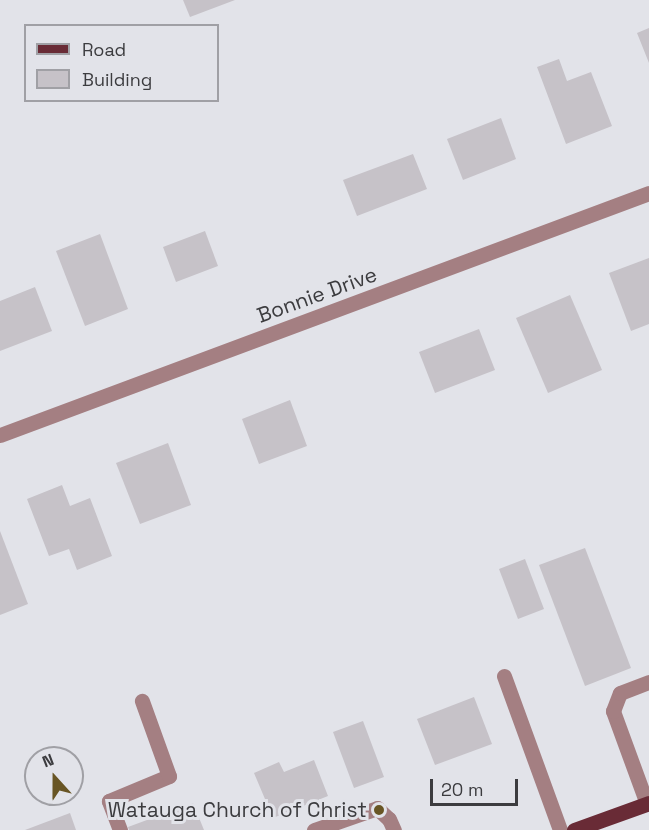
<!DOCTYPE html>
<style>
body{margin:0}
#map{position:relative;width:649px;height:830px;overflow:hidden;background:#e2e3e9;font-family:"Space Grotesk",sans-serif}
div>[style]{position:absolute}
.building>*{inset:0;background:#c6c2c8}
.minor>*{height:15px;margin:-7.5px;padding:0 7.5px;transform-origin:7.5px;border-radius:7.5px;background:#a47f82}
.major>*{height:15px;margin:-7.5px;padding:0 7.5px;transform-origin:7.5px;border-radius:7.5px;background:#692b36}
.dots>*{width:16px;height:16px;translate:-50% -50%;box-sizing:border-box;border:3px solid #e2e3e9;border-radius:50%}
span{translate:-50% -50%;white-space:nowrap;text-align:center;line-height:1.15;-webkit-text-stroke:6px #e2e3e9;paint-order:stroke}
.street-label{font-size:21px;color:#3c3c3f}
.poi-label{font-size:21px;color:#3c3c3f}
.right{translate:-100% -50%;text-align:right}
.legend{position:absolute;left:24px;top:24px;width:195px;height:78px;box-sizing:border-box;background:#e2e3e9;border:2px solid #a0a0a5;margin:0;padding:8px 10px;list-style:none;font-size:18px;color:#3c3c3f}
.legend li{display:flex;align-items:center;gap:12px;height:30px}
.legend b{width:30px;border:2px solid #a0a0a5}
.north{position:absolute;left:24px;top:746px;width:60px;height:60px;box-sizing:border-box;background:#e2e3e9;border:2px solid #a0a0a5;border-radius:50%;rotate:339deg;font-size:16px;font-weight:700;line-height:24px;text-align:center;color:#3c3c3f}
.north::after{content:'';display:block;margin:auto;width:21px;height:27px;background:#685524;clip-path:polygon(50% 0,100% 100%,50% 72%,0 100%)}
.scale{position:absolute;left:430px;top:779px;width:88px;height:27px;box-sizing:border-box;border:3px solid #3c3c3f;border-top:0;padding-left:8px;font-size:18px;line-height:21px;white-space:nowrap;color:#3c3c3f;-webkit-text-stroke:4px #e2e3e9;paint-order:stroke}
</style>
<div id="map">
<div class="building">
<i style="clip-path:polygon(183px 0,235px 0,190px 17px)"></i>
<i style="clip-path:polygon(649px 28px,649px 63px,637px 33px)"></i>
<i style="clip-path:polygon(559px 59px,567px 81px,591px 72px,612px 126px,566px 144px,537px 67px)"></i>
<i style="clip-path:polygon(501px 118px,516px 159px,463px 180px,447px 139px)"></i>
<i style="clip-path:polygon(413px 154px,427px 189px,357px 216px,343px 180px)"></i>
<i style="clip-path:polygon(205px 231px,218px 266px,176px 282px,163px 247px)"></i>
<i style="clip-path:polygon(100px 234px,128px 309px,85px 326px,56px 251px)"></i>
<i style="clip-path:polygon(649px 258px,649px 324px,631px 331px,609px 273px)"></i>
<i style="clip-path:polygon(35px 287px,52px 331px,0 351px,0 301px)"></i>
<i style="clip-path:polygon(570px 295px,602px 370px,548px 393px,516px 318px)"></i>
<i style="clip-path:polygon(479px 329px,495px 370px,435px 393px,419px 352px)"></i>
<i style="clip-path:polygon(290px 400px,307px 446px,259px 464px,242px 419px)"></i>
<i style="clip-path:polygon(168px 443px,191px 505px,140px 524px,116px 463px)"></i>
<i style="clip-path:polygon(62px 485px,70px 506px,90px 498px,112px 556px,77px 570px,69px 549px,49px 556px,27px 499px)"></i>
<i style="clip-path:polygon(0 531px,28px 604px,0 615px)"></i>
<i style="clip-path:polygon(585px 548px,631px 668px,585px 686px,539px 565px)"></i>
<i style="clip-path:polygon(525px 559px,544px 609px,518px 619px,499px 569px)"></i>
<i style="clip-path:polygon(474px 697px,492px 744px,435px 765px,417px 719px)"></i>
<i style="clip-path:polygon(363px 721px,384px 777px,354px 788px,333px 732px)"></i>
<i style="clip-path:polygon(314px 760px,328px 796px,273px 818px,254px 773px,279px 762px,284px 772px)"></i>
<i style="clip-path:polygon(193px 803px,204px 830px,129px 830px,128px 827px)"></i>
<i style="clip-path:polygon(70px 813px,76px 830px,25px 830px)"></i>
</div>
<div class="minor">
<i style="left:0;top:435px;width:693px;rotate:-20.45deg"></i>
<i style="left:504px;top:676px;width:164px;rotate:70deg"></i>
<i style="left:647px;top:804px;width:99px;rotate:-110.1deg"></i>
<i style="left:613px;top:711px;width:19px;rotate:-69deg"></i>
<i style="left:620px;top:693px;width:31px;rotate:-21deg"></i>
<i style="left:120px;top:830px;width:31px;rotate:-111deg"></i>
<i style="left:109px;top:801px;width:65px;rotate:-22.6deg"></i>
<i style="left:169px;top:776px;width:80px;rotate:-109.8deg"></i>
<i style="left:314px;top:830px;width:67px;rotate:-19.2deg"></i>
<i style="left:377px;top:808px;width:16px;rotate:43deg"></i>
<i style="left:389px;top:819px;width:12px;rotate:66deg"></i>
</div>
<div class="major">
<i style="left:574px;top:830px;width:80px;rotate:-19.8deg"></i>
</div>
<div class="dots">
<i style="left:379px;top:810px;background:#685524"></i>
</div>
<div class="street-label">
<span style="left:317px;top:295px;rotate:-20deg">Bonnie Drive</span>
</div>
<div class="poi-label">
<span class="right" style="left:367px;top:810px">Watauga Church of Christ</span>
</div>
<ul class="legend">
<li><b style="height:8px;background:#692b36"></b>Road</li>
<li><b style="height:16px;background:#c6c2c8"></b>Building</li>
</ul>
<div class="north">N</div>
<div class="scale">20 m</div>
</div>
